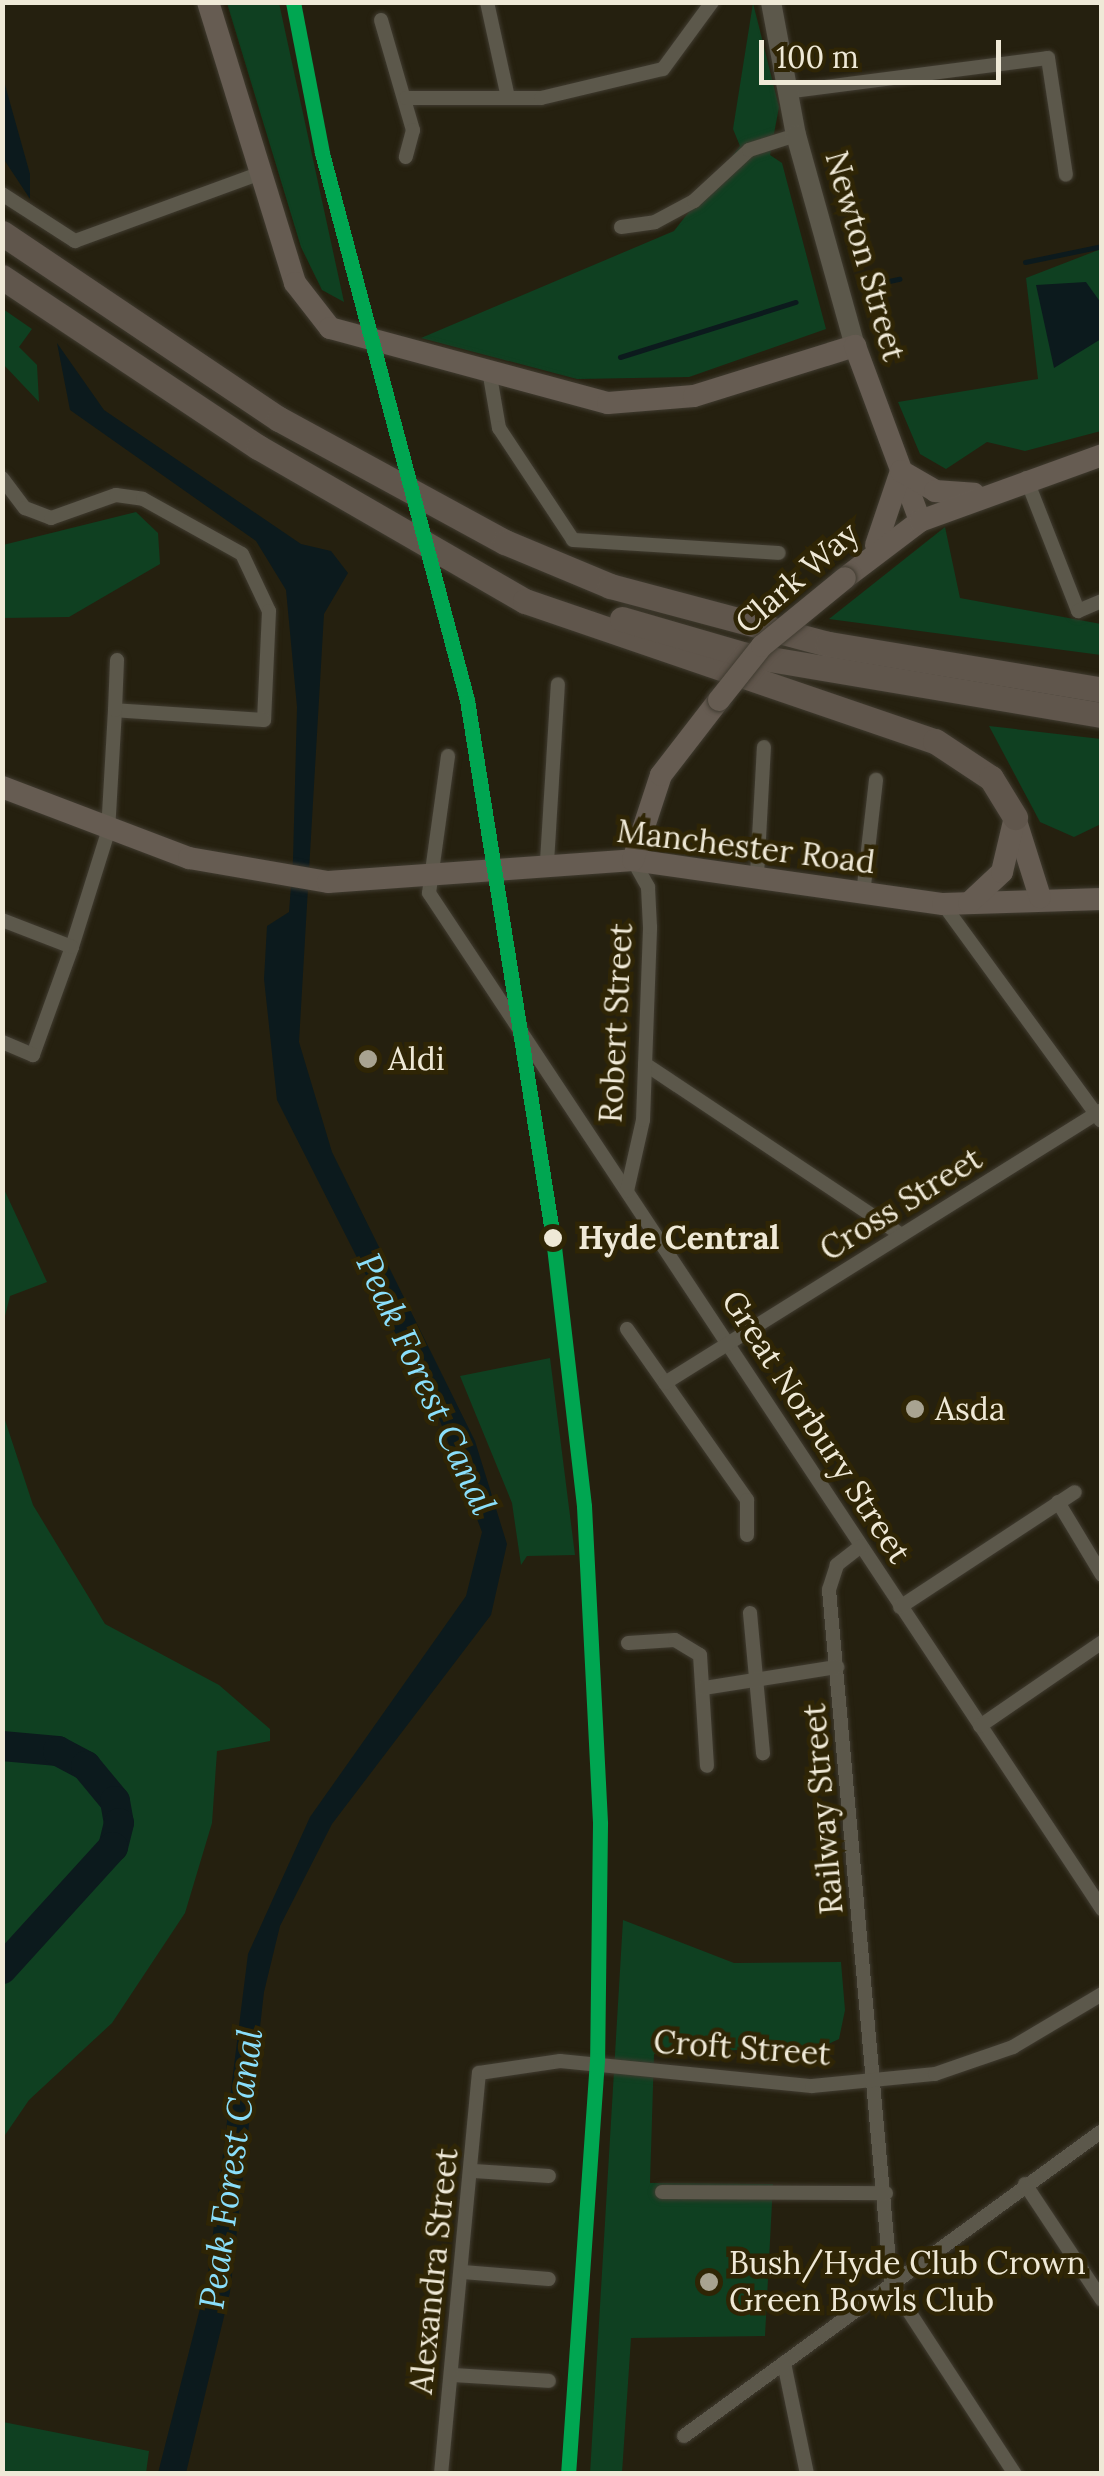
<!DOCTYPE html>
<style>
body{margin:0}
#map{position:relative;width:1104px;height:2476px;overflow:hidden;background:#25200f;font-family:Lora,serif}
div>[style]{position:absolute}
.green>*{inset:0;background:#0f4021}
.water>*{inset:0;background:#0c1a1d}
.stream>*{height:5px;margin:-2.5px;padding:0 2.5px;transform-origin:2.5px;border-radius:2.5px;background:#0c1a1d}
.river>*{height:30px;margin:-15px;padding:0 15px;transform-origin:15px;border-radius:15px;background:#0c1a1d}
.roads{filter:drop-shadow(0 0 2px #403b30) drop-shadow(0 0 2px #403b30)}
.street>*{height:14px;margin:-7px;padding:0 7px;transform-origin:7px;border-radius:7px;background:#5c584b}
.secondary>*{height:20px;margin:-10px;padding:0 10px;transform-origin:10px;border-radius:10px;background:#5c584b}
.primary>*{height:22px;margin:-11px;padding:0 11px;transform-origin:11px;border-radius:11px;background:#665c52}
.highway>*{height:25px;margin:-12.5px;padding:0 12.5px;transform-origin:12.5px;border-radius:12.5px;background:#60564c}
.bridges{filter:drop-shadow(0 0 2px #403b30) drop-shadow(0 0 2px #403b30)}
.primary-bridge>*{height:22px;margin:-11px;padding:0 11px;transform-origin:11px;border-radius:11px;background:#665c52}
.rail-1>*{height:15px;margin:-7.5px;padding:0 7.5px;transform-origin:7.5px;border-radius:7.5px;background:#00a651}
.dots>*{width:28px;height:28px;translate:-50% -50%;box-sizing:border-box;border:5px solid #2f2505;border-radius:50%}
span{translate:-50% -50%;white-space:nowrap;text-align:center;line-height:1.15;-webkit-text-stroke:9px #2f2505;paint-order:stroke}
.street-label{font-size:32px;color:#efe9d7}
.poi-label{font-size:32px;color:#efe9d7}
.left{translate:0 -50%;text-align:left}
.stop-label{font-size:32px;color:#efe9d7;font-weight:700}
.water-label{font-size:35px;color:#8adffb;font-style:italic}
.frame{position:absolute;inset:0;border:5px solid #efe9d7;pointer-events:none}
.scale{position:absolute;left:759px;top:40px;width:242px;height:45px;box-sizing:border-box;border:5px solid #efe9d7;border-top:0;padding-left:12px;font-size:30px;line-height:35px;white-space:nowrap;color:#efe9d7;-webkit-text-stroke:8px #2f2505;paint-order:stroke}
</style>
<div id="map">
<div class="green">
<i style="clip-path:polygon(227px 3px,279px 3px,344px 302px,322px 290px,301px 247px)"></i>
<i style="clip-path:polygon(753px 3px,779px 107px,770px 155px,782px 163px,826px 329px,689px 377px,577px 379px,421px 338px,674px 231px,740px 146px,733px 129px)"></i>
<i style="clip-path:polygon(1101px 249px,1101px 431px,1025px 451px,987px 442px,946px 469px,920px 454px,898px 402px,1038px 379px,1026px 278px)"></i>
<i style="clip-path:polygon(3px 309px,32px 329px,19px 347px,37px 365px,39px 402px,3px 364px)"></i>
<i style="clip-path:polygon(136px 512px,158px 533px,160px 564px,69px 617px,3px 618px,3px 545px)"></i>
<i style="clip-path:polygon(945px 527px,960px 598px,1101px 624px,1101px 655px,829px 619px)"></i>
<i style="clip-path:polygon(989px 726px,1101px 739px,1101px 824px,1074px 837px,1040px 822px)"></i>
<i style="clip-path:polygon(3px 1187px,47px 1282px,10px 1296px,3px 1324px)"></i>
<i style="clip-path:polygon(550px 1358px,575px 1555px,527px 1556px,521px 1565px,512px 1503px,460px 1376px)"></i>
<i style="clip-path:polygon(2px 1411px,33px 1505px,105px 1624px,219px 1685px,270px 1729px,270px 1741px,217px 1751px,212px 1823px,185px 1913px,112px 2023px,29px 2100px,3px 2138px)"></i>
<i style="clip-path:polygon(623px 1920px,734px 1963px,841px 1962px,845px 2010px,839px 2039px,824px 2046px,654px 2054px,650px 2183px,773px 2184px,765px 2336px,631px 2338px,622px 2473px,590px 2474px)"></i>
<i style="clip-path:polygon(3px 2422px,149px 2451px,146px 2473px,3px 2473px)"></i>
</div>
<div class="water">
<i style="clip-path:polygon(2px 74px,30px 174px,30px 199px,3px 158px)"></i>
<i style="clip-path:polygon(1086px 282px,1101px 303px,1101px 339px,1054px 368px,1036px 285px)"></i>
<i style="clip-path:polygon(57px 343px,104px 410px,301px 544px,331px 551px,348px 573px,324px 614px,299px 1042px,332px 1152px,475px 1441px,507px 1544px,491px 1615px,332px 1824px,280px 1926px,264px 1992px,230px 2292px,186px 2473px,158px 2473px,207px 2281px,248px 1954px,310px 1817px,466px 1596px,482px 1532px,440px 1421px,277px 1100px,264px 979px,267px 926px,289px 912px,293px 860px,297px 707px,286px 590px,256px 541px,70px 410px)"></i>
</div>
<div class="stream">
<i style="left:1025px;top:262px;width:79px;rotate:-11.7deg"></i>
<i style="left:875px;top:284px;width:25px;rotate:-12deg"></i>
<i style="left:620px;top:357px;width:184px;rotate:-17.4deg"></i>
</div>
<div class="river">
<i style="left:2px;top:1746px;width:56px;rotate:5.1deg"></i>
<i style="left:58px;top:1751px;width:32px;rotate:28deg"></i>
<i style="left:86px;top:1766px;width:45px;rotate:50.4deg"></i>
<i style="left:115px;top:1801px;width:22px;rotate:80deg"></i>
<i style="left:119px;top:1823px;width:25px;rotate:104deg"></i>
<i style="left:113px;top:1847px;width:165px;rotate:132.3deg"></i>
</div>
<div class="roads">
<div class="street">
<i style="left:487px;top:2px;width:93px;rotate:77.6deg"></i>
<i style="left:381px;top:20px;width:115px;rotate:73.8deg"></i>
<i style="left:413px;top:130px;width:28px;rotate:105deg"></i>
<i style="left:786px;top:92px;width:264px;rotate:-7.4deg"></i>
<i style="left:1048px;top:58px;width:118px;rotate:81.3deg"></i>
<i style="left:406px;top:98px;width:135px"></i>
<i style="left:541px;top:98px;width:125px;rotate:-13.4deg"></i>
<i style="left:663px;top:69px;width:83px;rotate:-53.8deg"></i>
<i style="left:2px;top:194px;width:87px;rotate:32.8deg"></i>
<i style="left:75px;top:241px;width:195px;rotate:-20.1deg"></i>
<i style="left:621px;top:227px;width:34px;rotate:-8deg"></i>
<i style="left:655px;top:222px;width:44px;rotate:-28.3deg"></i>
<i style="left:694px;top:201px;width:75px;rotate:-42.8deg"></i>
<i style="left:749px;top:150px;width:49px;rotate:-17.7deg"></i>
<i style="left:490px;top:376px;width:53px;rotate:80.2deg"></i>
<i style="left:499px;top:428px;width:134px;rotate:56.5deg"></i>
<i style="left:573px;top:540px;width:206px;rotate:3.6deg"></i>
<i style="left:2px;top:478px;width:38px;rotate:53deg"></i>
<i style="left:25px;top:508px;width:28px;rotate:21deg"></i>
<i style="left:51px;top:518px;width:69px;rotate:-19.5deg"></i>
<i style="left:116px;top:495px;width:27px;rotate:8deg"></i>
<i style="left:143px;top:499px;width:113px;rotate:29.1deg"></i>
<i style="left:242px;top:554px;width:63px;rotate:64.7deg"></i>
<i style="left:269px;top:611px;width:109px;rotate:92.6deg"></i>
<i style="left:264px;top:720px;width:149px;rotate:-176.2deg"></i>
<i style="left:115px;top:710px;width:122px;rotate:93.3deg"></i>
<i style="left:108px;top:832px;width:121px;rotate:107.4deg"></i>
<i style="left:72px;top:947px;width:115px;rotate:109.9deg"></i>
<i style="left:33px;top:1055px;width:34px;rotate:-157deg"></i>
<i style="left:1026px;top:478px;width:143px;rotate:68.6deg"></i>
<i style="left:1078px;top:611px;width:26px;rotate:-23deg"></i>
<i style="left:115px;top:710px;width:50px;rotate:-87.7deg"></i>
<i style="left:448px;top:756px;width:138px;rotate:97.9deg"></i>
<i style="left:429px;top:893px;width:1219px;rotate:56.48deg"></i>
<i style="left:547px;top:862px;width:178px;rotate:-86.5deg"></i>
<i style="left:757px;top:875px;width:128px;rotate:-86.9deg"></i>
<i style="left:863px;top:894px;width:115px;rotate:-83.5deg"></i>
<i style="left:943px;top:904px;width:268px;rotate:53.9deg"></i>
<i style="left:2px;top:920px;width:75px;rotate:21.1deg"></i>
<i style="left:645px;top:1064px;width:308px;rotate:33.7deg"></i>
<i style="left:627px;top:1191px;width:73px;rotate:-77.3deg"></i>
<i style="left:643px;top:1120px;width:193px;rotate:-87.9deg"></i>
<i style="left:650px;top:927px;width:40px;rotate:-92.9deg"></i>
<i style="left:648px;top:887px;width:31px;rotate:-119deg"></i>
<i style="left:627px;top:1329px;width:209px;rotate:54.9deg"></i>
<i style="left:747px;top:1500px;width:35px;rotate:90deg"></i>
<i style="left:665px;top:1383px;width:515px;rotate:-31.99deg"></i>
<i style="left:1058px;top:1502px;width:85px;rotate:58.9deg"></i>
<i style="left:861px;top:1546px;width:31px;rotate:142deg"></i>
<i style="left:837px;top:1565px;width:26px;rotate:108deg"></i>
<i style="left:829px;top:1590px;width:697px;rotate:84.89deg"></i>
<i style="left:891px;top:2284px;width:227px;rotate:56.9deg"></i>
<i style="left:900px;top:1607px;width:209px;rotate:-33.3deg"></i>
<i style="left:750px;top:1613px;width:141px;rotate:84.7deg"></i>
<i style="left:628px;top:1643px;width:47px;rotate:-3.7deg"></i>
<i style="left:675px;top:1640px;width:29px;rotate:31deg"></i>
<i style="left:700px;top:1655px;width:111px;rotate:86.4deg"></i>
<i style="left:704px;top:1688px;width:135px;rotate:-9deg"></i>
<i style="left:980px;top:1726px;width:148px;rotate:-34.5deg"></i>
<i style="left:474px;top:2171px;width:75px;rotate:3.8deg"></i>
<i style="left:1025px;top:2184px;width:139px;rotate:56.4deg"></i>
<i style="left:662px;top:2192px;width:224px;rotate:0.3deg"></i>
<i style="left:463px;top:2272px;width:86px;rotate:4.7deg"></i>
<i style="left:784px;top:2363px;width:113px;rotate:78.3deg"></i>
<i style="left:452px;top:2375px;width:97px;rotate:3.5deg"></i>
<i style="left:684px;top:2436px;width:517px;rotate:-36.12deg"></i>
<i style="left:441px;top:2474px;width:403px;rotate:-84.6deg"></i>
<i style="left:479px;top:2073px;width:82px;rotate:-8.4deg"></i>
<i style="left:560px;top:2061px;width:253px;rotate:5.7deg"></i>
<i style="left:812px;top:2086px;width:124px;rotate:-5.6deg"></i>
<i style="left:935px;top:2074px;width:83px;rotate:-19.1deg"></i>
<i style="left:1013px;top:2047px;width:104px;rotate:-30.8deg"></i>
</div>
<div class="secondary">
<i style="left:771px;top:2px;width:135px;rotate:79.4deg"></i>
<i style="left:796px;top:135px;width:219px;rotate:74.4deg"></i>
</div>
<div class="primary">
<i style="left:208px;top:2px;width:294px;rotate:72.8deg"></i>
<i style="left:295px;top:283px;width:57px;rotate:52.1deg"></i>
<i style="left:330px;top:328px;width:288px;rotate:15.1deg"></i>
<i style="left:608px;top:403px;width:86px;rotate:-4.7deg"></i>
<i style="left:694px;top:396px;width:169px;rotate:-17.3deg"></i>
<i style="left:855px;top:346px;width:187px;rotate:69.6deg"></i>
<i style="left:876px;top:545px;width:78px;rotate:-71.3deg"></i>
<i style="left:901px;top:471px;width:39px;rotate:30deg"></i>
<i style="left:935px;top:491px;width:39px;rotate:4deg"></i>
<i style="left:845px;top:578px;width:94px;rotate:-37.2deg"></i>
<i style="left:920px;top:521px;width:194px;rotate:-19.9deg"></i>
<i style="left:2px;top:787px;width:200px;rotate:20.8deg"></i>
<i style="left:189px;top:858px;width:141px;rotate:9.8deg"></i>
<i style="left:328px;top:882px;width:306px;rotate:-4.1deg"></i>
<i style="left:633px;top:860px;width:313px;rotate:8.1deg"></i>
<i style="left:943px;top:904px;width:159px;rotate:-1.8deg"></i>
<i style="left:1016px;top:821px;width:80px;rotate:72.5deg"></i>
<i style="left:633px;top:860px;width:89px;rotate:-71.8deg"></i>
<i style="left:661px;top:775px;width:95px;rotate:-52.3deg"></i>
<i style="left:969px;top:903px;width:45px;rotate:-43.2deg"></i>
<i style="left:1002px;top:872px;width:57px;rotate:-76.7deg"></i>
</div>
<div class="highway">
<i style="left:2px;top:233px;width:334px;rotate:33.9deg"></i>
<i style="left:279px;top:419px;width:257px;rotate:28.6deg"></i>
<i style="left:505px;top:542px;width:114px;rotate:22.7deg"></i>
<i style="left:610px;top:586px;width:226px;rotate:14.9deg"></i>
<i style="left:828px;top:644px;width:278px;rotate:9.5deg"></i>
<i style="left:2px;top:277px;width:307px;rotate:33.6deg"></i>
<i style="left:258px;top:447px;width:308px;rotate:30deg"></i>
<i style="left:525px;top:601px;width:433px;rotate:18.9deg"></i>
<i style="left:935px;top:741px;width:67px;rotate:33.5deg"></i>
<i style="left:991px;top:778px;width:46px;rotate:58.4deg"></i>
<i style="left:622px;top:619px;width:129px;rotate:16.2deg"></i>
<i style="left:746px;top:655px;width:361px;rotate:9.6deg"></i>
</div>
</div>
<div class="bridges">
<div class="primary-bridge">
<i style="left:719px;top:700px;width:69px;rotate:-51.5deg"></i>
<i style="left:762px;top:646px;width:107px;rotate:-39.3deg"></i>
</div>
</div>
<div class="rail-1">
<i style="left:293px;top:2px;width:154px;rotate:79.1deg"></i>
<i style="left:322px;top:153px;width:566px;rotate:75.15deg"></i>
<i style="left:467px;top:700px;width:545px;rotate:80.92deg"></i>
<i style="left:553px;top:1238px;width:270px;rotate:83.4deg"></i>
<i style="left:584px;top:1506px;width:318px;rotate:87.1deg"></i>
<i style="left:600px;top:1824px;width:236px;rotate:90.7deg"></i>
<i style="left:597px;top:2060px;width:415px;rotate:94deg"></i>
</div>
<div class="dots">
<i style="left:368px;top:1059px;background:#a8a391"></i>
<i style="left:553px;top:1238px;background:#efe9d7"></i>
<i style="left:915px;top:1409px;background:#a8a391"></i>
<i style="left:709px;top:2282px;background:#a8a391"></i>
</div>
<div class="street-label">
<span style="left:865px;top:256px;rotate:74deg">Newton Street</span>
<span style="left:797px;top:578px;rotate:-41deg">Clark Way</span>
<span style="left:746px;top:847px;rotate:7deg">Manchester Road</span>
<span style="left:616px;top:1023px;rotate:-87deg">Robert Street</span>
<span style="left:901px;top:1204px;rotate:-32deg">Cross Street</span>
<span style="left:816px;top:1427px;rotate:57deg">Great Norbury Street</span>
<span style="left:823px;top:1809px;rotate:-95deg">Railway Street</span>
<span style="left:742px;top:2048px;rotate:4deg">Croft Street</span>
<span style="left:434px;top:2271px;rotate:-84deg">Alexandra Street</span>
</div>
<div class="poi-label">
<span class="left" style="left:388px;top:1059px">Aldi</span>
<span class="left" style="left:935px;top:1409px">Asda</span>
<span class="left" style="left:729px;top:2282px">Bush/Hyde Club Crown<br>Green Bowls Club</span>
</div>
<div class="stop-label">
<span class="left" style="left:578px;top:1238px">Hyde Central</span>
</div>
<div class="water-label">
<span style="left:426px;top:1384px;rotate:65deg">Peak Forest Canal</span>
<span style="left:231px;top:2169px;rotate:-82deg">Peak Forest Canal</span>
</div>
<div class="frame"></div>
<div class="scale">100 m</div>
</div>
